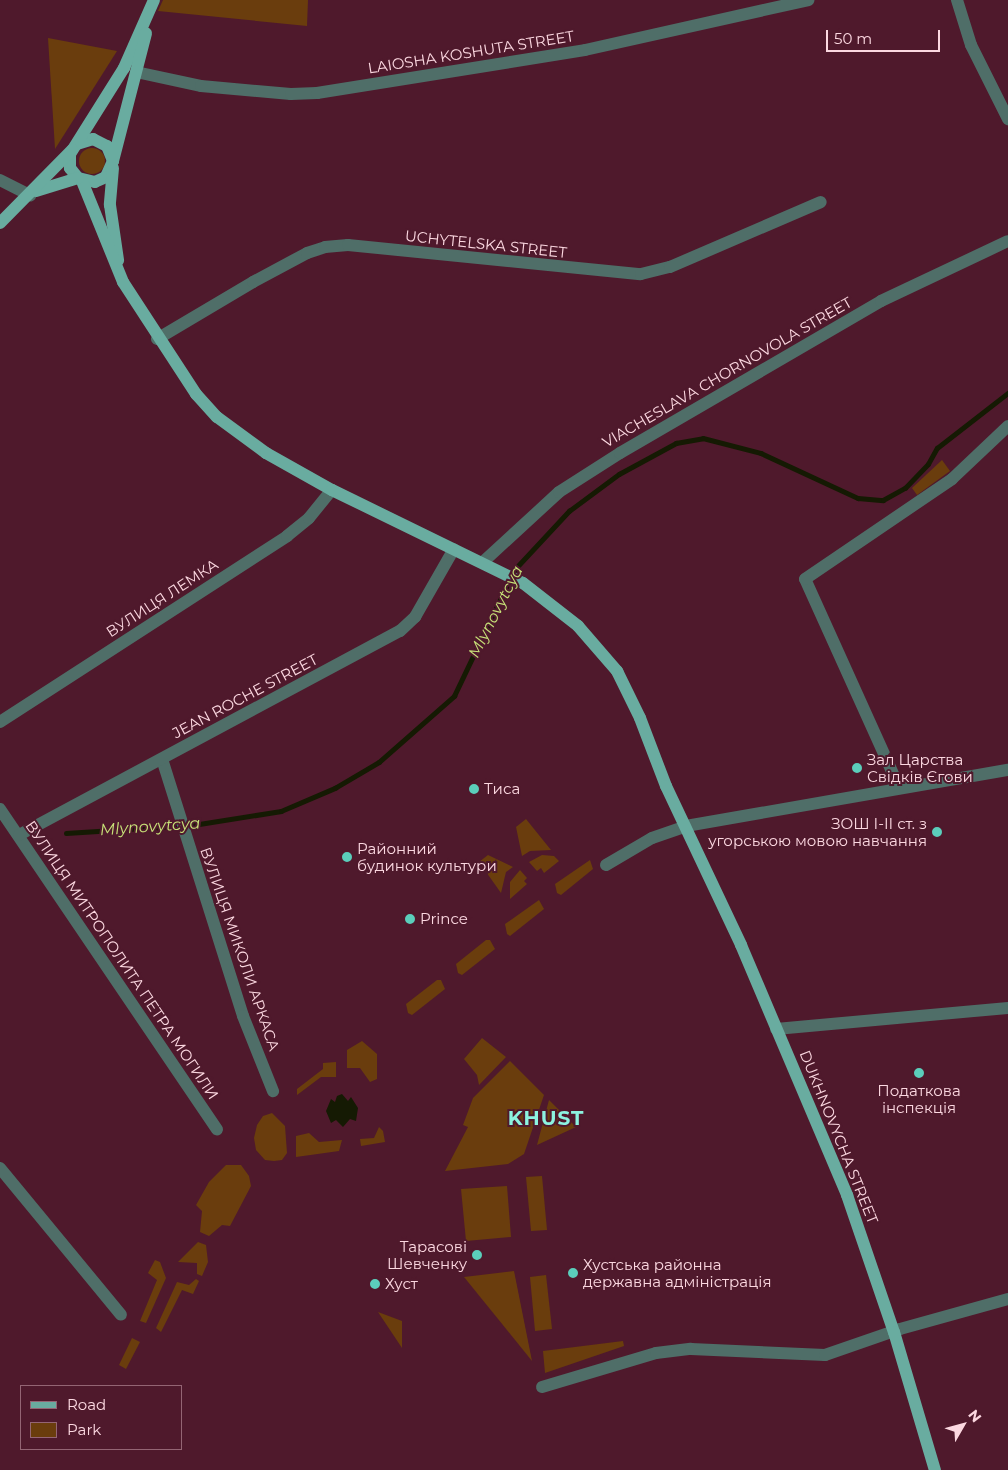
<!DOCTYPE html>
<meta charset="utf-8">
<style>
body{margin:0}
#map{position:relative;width:1008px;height:1470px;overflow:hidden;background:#4f192c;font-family:Montserrat,sans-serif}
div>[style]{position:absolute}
.green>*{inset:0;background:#6a3d0d}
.round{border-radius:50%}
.water>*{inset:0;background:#151a03}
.stream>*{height:4.5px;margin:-2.25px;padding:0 2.25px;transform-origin:2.25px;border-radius:2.25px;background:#151a03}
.minor>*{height:12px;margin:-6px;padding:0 6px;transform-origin:6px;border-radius:6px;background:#4f6e68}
.major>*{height:12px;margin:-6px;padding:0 6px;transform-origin:6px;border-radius:6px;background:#69aca0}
.dots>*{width:14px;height:14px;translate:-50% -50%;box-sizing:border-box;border:2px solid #4f192c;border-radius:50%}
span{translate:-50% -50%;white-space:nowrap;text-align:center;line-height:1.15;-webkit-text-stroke:4px #4f192c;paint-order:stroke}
.street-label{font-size:15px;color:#fcd8e1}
.poi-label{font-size:15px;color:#fcd8e1}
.left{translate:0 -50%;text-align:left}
.right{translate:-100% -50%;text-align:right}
.water-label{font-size:16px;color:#c9e479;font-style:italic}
.district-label{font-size:20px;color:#8cf3e0;font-weight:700;letter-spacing:1px}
.legend{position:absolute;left:20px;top:1385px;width:162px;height:65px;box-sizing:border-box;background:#4f192c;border:1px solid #946574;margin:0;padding:6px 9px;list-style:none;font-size:15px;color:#fcd8e1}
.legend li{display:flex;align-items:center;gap:10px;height:25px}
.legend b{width:25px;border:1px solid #946574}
.north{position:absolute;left:938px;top:1400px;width:50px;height:50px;-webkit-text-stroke:4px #4f192c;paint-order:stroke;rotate:52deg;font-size:14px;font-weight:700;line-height:20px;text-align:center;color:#fcd8e1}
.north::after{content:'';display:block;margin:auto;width:18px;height:22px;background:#fcd8e1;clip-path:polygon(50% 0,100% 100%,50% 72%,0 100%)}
.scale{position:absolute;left:826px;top:30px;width:114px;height:22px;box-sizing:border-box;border:2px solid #fcd8e1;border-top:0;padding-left:6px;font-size:15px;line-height:18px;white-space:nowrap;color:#fcd8e1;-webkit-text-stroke:4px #4f192c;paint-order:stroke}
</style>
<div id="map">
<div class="green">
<i style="clip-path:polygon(163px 0,308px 0,307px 26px,158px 11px)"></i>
<i style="clip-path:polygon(48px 38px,117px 51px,55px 149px)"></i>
<i class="round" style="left:79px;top:148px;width:26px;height:26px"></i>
<i style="clip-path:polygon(942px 460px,950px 471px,917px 495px,912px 488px)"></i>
<i style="clip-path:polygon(526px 819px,551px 850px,530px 851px,522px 856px,516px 827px)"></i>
<i style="clip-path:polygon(488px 855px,513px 867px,506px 872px,501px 893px,479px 862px)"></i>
<i style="clip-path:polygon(542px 855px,554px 856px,559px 861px,544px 873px,541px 868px,537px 871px,529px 862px)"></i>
<i style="clip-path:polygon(590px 860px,593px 869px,561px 895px,557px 893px,555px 884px)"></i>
<i style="clip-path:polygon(520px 870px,527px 878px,524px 881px,527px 884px,510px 899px,510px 882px)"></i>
<i style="clip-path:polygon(539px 900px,544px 909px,510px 936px,507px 934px,505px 924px)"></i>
<i style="clip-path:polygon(486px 940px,490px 940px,495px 949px,462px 975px,458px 973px,456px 964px)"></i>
<i style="clip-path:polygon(437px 980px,441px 980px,445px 989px,412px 1015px,408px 1013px,406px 1004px)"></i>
<i style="clip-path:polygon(482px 1038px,506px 1057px,479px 1085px,477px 1075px,464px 1059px)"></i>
<i style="clip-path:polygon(362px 1041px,377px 1054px,377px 1079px,370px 1082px,360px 1068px,347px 1068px,347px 1050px)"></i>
<i style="clip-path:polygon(510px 1061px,544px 1095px,524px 1154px,508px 1164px,445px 1171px,468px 1127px,463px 1125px,473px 1098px)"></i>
<i style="clip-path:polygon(336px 1062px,336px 1077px,321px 1077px,297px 1095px,297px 1089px,323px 1069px,323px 1063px)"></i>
<i style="clip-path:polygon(549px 1100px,576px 1127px,537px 1145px)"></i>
<i style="clip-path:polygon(272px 1113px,285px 1126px,287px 1153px,282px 1160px,274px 1161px,265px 1160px,256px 1150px,254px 1138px,257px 1125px,263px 1116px)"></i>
<i style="clip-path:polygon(379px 1127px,383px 1131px,385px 1142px,361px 1146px,360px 1139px,374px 1138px)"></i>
<i style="clip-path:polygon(309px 1133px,319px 1142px,342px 1140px,339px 1151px,296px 1157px,296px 1136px)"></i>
<i style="clip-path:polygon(226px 1165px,241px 1165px,249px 1176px,251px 1186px,230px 1226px,222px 1225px,209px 1236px,200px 1232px,202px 1211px,196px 1205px,209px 1182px)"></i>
<i style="clip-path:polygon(542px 1176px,547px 1230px,531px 1231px,526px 1177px)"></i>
<i style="clip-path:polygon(507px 1186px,511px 1237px,466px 1241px,461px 1189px)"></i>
<i style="clip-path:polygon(198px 1242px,206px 1245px,208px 1262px,202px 1276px,197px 1274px,197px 1263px,178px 1262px)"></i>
<i style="clip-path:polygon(155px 1260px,160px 1262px,166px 1278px,146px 1323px,140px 1321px,157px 1280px,148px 1273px)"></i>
<i style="clip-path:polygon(514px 1271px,532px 1361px,464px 1277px)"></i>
<i style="clip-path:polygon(546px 1275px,552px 1329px,535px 1331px,530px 1277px)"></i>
<i style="clip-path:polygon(196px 1279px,199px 1281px,193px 1294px,182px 1290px,161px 1332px,156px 1328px,177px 1282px,189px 1285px)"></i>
<i style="clip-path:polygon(378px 1312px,402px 1321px,402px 1348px)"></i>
<i style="clip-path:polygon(132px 1338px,140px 1342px,126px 1369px,119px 1365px)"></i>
<i style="clip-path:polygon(623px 1341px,624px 1346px,545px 1373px,543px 1351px)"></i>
</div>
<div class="water">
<i style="clip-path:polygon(342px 1094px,348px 1101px,351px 1097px,358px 1108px,356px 1121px,350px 1119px,343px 1127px,336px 1120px,331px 1123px,326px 1111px,331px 1099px,335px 1102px,337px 1096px)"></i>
</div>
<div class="stream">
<i style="left:66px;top:833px;width:127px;rotate:-3.6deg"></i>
<i style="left:193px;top:825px;width:89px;rotate:-9deg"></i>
<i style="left:281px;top:811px;width:59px;rotate:-23.1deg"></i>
<i style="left:335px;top:788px;width:51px;rotate:-30.6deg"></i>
<i style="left:379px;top:762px;width:100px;rotate:-41.3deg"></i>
<i style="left:454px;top:696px;width:140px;rotate:-64.5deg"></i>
<i style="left:514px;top:570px;width:81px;rotate:-47deg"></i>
<i style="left:569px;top:511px;width:62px;rotate:-36.5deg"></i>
<i style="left:619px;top:474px;width:65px;rotate:-28.5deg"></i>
<i style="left:676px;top:443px;width:27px;rotate:-10deg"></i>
<i style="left:703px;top:438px;width:60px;rotate:14.5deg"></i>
<i style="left:761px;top:453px;width:107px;rotate:24.9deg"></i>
<i style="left:858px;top:498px;width:25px;rotate:5deg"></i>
<i style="left:883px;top:500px;width:25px;rotate:-29deg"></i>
<i style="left:905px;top:488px;width:33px;rotate:-46deg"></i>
<i style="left:928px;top:464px;width:18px;rotate:-61deg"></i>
<i style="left:937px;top:448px;width:90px;rotate:-37.8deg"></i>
</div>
<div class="minor">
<i style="left:957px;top:0;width:47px;rotate:72.7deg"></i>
<i style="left:971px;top:45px;width:83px;rotate:63.4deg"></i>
<i style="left:136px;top:72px;width:66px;rotate:12.2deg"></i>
<i style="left:201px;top:86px;width:90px;rotate:5.1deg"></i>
<i style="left:291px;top:94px;width:26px;rotate:-2deg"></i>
<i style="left:317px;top:93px;width:271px;rotate:-9.1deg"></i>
<i style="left:585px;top:50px;width:229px;rotate:-12.6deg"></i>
<i style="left:0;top:180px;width:34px;rotate:27deg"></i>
<i style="left:157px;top:339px;width:112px;rotate:-30.7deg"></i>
<i style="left:253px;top:282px;width:61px;rotate:-28.2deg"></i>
<i style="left:307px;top:253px;width:19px;rotate:-18deg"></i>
<i style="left:325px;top:247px;width:23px;rotate:-5deg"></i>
<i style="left:348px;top:245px;width:294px;rotate:5.7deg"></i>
<i style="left:641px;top:274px;width:30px;rotate:-14deg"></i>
<i style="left:670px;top:267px;width:164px;rotate:-23.3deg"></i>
<i style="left:483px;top:562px;width:103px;rotate:-42.6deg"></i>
<i style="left:559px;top:492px;width:72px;rotate:-32.6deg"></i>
<i style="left:620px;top:453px;width:302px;rotate:-30.2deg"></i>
<i style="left:881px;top:301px;width:140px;rotate:-25.3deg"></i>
<i style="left:0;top:722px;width:342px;rotate:-32.9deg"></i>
<i style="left:287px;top:536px;width:28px;rotate:-39deg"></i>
<i style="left:309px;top:518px;width:36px;rotate:-51deg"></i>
<i style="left:162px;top:759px;width:269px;rotate:72.5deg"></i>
<i style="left:243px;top:1016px;width:81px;rotate:68.2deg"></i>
<i style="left:899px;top:787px;width:228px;rotate:-114.3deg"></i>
<i style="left:805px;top:579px;width:178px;rotate:-34.2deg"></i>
<i style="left:952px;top:479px;width:77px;rotate:-43.4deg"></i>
<i style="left:0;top:809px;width:387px;rotate:55.9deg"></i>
<i style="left:19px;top:835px;width:432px;rotate:-28.2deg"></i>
<i style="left:400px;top:631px;width:21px;rotate:-43deg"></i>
<i style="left:415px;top:617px;width:78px;rotate:-60.2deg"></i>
<i style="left:606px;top:865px;width:53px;rotate:-30.4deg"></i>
<i style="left:652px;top:838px;width:36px;rotate:-19deg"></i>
<i style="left:686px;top:826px;width:327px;rotate:-9.9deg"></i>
<i style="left:776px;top:1029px;width:233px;rotate:-5.2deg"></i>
<i style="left:0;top:1168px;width:190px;rotate:50.5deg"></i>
<i style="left:542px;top:1387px;width:119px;rotate:-16.6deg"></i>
<i style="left:656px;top:1353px;width:35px;rotate:-7deg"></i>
<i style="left:691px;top:1349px;width:134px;rotate:2.6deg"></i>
<i style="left:825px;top:1355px;width:79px;rotate:-19.1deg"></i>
<i style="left:900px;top:1329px;width:112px;rotate:-15.5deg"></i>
</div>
<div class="major">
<i style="left:77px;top:144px;width:17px;rotate:-17deg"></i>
<i style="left:93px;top:139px;width:16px;rotate:27deg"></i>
<i style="left:107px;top:146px;width:16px;rotate:68deg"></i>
<i style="left:113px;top:161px;width:17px;rotate:114deg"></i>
<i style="left:106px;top:177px;width:12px;rotate:156deg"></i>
<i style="left:95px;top:182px;width:17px;rotate:-167deg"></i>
<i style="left:78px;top:178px;width:13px;rotate:-129deg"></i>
<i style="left:70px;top:168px;width:14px;rotate:-90deg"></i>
<i style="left:70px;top:154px;width:102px;rotate:-57.9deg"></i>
<i style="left:124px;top:68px;width:74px;rotate:-66.2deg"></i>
<i style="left:113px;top:161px;width:132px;rotate:-75.5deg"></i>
<i style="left:113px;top:168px;width:37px;rotate:95deg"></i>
<i style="left:110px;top:205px;width:56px;rotate:81.7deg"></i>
<i style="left:82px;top:181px;width:109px;rotate:67.9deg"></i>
<i style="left:123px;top:282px;width:134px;rotate:56.9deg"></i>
<i style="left:196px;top:394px;width:31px;rotate:48deg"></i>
<i style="left:217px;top:417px;width:61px;rotate:36.3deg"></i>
<i style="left:266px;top:453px;width:76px;rotate:29.3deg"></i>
<i style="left:332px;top:490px;width:212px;rotate:26deg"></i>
<i style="left:523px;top:583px;width:70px;rotate:38deg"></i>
<i style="left:578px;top:626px;width:60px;rotate:49.1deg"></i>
<i style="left:617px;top:671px;width:52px;rotate:63.9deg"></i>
<i style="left:640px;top:718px;width:73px;rotate:69.1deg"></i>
<i style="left:666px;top:786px;width:176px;rotate:64.7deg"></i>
<i style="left:741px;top:945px;width:272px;rotate:67deg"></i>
<i style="left:847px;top:1195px;width:145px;rotate:71.1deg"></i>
<i style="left:894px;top:1332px;width:144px;rotate:73.5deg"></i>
<i style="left:36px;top:191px;width:44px;rotate:-17.2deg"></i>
<i style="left:0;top:223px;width:103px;rotate:-45.4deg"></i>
</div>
<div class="dots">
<i style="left:857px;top:768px;background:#5bcebb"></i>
<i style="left:474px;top:789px;background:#5bcebb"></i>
<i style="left:937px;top:832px;background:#5bcebb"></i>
<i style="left:347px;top:857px;background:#5bcebb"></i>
<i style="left:410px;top:919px;background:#5bcebb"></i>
<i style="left:919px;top:1073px;background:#5bcebb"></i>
<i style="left:477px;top:1255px;background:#5bcebb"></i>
<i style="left:573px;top:1273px;background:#5bcebb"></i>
<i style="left:375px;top:1284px;background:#5bcebb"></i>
</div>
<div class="street-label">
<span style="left:471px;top:52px;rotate:-9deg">LAIOSHA KOSHUTA STREET</span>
<span style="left:486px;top:244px;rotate:6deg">UCHYTELSKA STREET</span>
<span style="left:727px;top:372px;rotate:-30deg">VIACHESLAVA CHORNOVOLA STREET</span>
<span style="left:162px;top:598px;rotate:-33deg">ВУЛИЦЯ ЛЕМКА</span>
<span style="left:245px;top:696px;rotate:-28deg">JEAN ROCHE STREET</span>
<span style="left:240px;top:949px;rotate:71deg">ВУЛИЦЯ МИКОЛИ АРКАСА</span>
<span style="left:122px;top:960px;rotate:56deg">ВУЛИЦЯ МИТРОПОЛИТА ПЕТРА МОГИЛИ</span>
<span style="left:839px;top:1137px;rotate:68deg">DUKHNOVYCHA STREET</span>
</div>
<div class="poi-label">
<span class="left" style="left:867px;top:768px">Зал Царства<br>Свідків Єгови</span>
<span class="left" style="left:484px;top:789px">Тиса</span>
<span class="right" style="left:927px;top:832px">ЗОШ І-ІІ ст. з<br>угорською мовою навчання</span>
<span class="left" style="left:357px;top:857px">Районний<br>будинок культури</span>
<span class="left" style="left:420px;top:919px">Prince</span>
<span style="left:919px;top:1099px">Податкова<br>інспекція</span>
<span class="right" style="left:467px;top:1255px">Тарасові<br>Шевченку</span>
<span class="left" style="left:583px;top:1273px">Хустська районна<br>державна адміністрація</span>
<span class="left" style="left:385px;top:1284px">Хуст</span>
</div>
<div class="water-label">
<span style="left:496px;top:612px;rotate:-63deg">Mlynovytcya</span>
<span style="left:150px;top:827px;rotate:-4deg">Mlynovytcya</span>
</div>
<div class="district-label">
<span style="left:546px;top:1118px">KHUST</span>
</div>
<ul class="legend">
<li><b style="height:6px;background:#69aca0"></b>Road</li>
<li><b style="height:14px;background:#6a3d0d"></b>Park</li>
</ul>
<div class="north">N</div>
<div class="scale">50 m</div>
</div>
